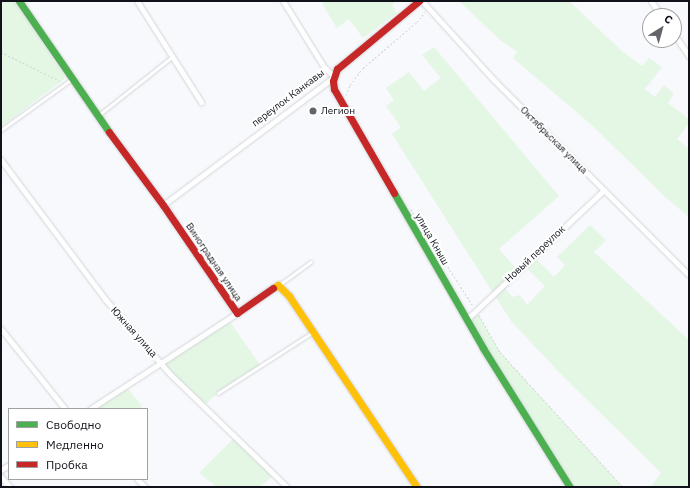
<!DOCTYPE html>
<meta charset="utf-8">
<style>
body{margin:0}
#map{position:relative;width:690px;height:488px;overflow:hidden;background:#f8f9fc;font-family:"IBM Plex Sans",sans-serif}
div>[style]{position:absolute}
.green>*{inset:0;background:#e4f6e4}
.path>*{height:1px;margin-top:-0.5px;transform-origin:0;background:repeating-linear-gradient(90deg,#d5d5d7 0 2px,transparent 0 4px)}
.roads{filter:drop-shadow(0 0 1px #d3d5da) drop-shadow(0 0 1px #d3d5da)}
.lane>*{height:2.5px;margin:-1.25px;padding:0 1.25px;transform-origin:1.25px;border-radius:1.25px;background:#fefeff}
.street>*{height:5px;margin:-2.5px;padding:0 2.5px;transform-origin:2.5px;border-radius:2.5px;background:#fefeff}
.fast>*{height:7px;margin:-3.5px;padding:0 3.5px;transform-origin:3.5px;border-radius:3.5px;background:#4caf50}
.slow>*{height:7px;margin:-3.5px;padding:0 3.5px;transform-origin:3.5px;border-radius:3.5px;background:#ffc107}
.jam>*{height:7px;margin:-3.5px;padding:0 3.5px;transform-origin:3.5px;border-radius:3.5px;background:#c62828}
.dots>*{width:11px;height:11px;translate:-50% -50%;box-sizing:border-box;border:2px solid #fff;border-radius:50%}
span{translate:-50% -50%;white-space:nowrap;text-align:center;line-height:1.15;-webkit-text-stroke:4px #fff;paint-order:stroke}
.street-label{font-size:10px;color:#11131b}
.poi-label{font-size:10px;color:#11131b}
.left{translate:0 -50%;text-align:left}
.frame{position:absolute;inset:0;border:2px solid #11131b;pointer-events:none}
.legend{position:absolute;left:8px;top:408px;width:140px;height:72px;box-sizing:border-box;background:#fff;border:1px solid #a0a1a4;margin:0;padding:5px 7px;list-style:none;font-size:12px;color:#11131b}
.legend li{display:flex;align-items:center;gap:8px;height:20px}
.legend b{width:20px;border:1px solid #a0a1a4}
.north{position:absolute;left:642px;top:8px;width:40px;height:40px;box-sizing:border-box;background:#fff;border:1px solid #a0a1a4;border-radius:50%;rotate:37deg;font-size:11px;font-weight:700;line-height:16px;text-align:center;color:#11131b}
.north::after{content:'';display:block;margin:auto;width:14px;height:18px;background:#62646a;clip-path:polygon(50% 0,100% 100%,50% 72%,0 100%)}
</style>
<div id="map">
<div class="green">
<i style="clip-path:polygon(1px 1px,14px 1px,65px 77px,63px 80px,1px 127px)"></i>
<i style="clip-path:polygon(326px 1px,396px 1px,392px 5px,397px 13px,363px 38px,349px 19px,337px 28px,322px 4px)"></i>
<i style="clip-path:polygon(459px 1px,569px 1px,623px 52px,642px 66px,649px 58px,662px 67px,645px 89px,655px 97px,664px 85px,674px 94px,668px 103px,689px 119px,689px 123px,677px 139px,689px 149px,689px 217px,664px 196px,594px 127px,513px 58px,517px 52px,500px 40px)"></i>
<i style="clip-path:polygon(434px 47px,559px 196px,499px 249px,518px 271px,506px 282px,506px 290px,513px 297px,520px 295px,527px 305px,545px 286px,524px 265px,533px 256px,554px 277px,565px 265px,557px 257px,590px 225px,606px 240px,594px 252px,689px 340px,689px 487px,651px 487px,661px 473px,558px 371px,511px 321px,392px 134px,401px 127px,386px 106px,394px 100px,386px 88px,409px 72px,424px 91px,441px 78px,422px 55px)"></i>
<i style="clip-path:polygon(476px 310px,500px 352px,623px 487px,570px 487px,467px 319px)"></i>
<i style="clip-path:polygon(228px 319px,261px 366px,213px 397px,204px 407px,161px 361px)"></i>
<i style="clip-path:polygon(125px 385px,142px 406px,139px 409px,90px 409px)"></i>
<i style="clip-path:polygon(235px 437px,274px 475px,260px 487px,217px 487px,199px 473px)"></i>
</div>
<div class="path">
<i style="left:1px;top:52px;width:68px;rotate:26.2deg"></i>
<i style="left:346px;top:95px;width:11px;rotate:-68deg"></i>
<i style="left:350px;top:85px;width:21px;rotate:-53deg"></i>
<i style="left:363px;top:68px;width:71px;rotate:-40.4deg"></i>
<i style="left:417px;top:22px;width:13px;rotate:-51deg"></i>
<i style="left:411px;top:209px;width:115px;rotate:57.4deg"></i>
<i style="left:479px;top:315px;width:43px;rotate:60.4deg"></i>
<i style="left:500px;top:352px;width:183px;rotate:47.7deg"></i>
</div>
<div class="roads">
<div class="lane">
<i style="left:99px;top:115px;width:93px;rotate:-38.5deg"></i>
<i style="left:1px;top:130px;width:87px;rotate:-35.7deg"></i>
<i style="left:279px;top:285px;width:39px;rotate:-36deg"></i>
<i style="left:218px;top:393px;width:113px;rotate:-32.7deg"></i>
</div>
<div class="street">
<i style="left:137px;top:1px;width:120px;rotate:57.6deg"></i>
<i style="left:422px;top:1px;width:107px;rotate:47.7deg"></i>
<i style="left:494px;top:80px;width:276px;rotate:45deg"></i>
<i style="left:651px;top:1px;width:19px;rotate:54deg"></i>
<i style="left:674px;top:34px;width:27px;rotate:56deg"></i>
<i style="left:1px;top:160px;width:174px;rotate:53.2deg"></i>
<i style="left:105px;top:299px;width:99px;rotate:49.1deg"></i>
<i style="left:170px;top:374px;width:163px;rotate:44deg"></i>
<i style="left:163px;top:205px;width:214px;rotate:-36.8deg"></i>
<i style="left:334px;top:77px;width:14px;rotate:-135deg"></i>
<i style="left:324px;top:67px;width:78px;rotate:-121.8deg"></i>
<i style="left:467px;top:319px;width:188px;rotate:-43.3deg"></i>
<i style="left:1px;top:329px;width:102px;rotate:51.3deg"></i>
<i style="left:90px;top:409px;width:176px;rotate:-33.1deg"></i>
<i style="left:1px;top:470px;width:9px;rotate:-32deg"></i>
<i style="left:1px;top:477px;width:13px;rotate:48deg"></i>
<i style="left:137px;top:479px;width:11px;rotate:45deg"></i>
</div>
<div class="fast">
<i style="left:19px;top:1px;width:159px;rotate:55.5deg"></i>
<i style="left:394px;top:193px;width:179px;rotate:60.1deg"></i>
<i style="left:483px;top:348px;width:164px;rotate:58deg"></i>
</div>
<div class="slow">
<i style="left:273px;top:288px;width:6px;rotate:-31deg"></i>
<i style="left:278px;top:285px;width:16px;rotate:45deg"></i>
<i style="left:289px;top:296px;width:230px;rotate:56.2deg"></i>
</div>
<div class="jam">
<i style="left:109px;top:132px;width:91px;rotate:53.5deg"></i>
<i style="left:163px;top:205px;width:131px;rotate:55.6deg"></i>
<i style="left:237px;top:313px;width:44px;rotate:-34.8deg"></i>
<i style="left:394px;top:193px;width:120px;rotate:-120deg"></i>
<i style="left:334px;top:89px;width:8px;rotate:-97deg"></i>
<i style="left:333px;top:81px;width:13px;rotate:-72deg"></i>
<i style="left:337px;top:69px;width:107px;rotate:-39.7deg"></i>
</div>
</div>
<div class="dots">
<i style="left:313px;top:111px;background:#62646a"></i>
</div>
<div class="street-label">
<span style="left:288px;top:98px;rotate:-37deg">переулок Канкавы</span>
<span style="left:554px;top:140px;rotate:45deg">Октябрьская улица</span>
<span style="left:432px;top:239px;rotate:60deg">улица Кныш</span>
<span style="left:535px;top:254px;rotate:-43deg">Новый переулок</span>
<span style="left:214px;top:262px;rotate:56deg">Виноградная улица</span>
<span style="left:134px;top:332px;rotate:48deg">Южная улица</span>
</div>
<div class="poi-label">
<span class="left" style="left:321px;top:111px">Легион</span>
</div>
<div class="frame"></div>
<ul class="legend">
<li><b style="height:5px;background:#4caf50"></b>Свободно</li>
<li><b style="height:5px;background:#ffc107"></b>Медленно</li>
<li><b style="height:5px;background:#c62828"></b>Пробка</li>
</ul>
<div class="north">С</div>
</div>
